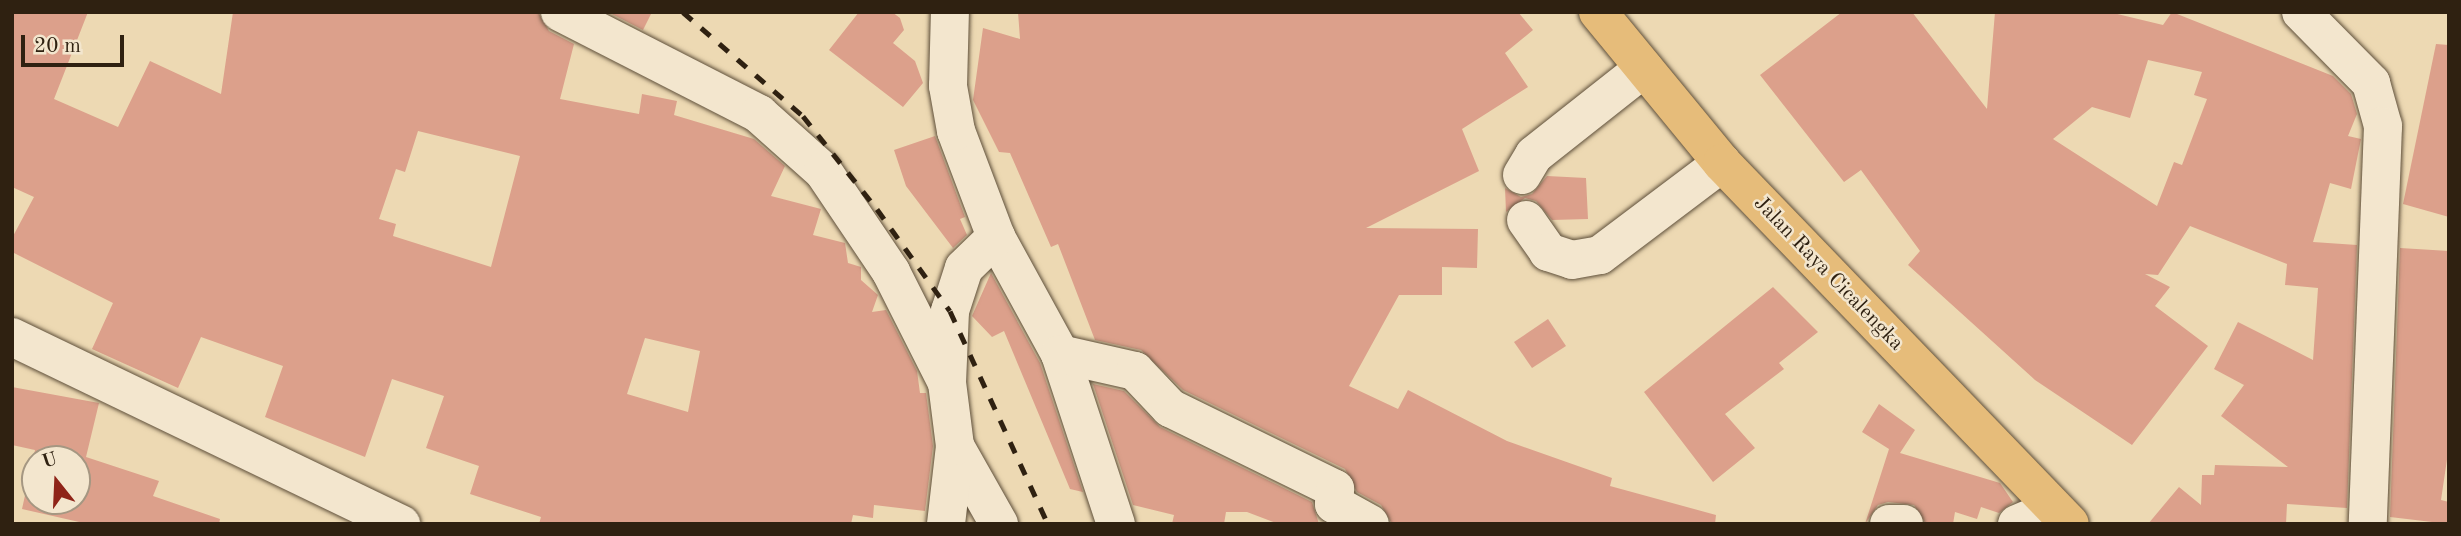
<!DOCTYPE html>
<style>
body{margin:0}
#map{position:relative;width:2461px;height:536px;overflow:hidden;background:#edd9b3;font-family:"Old Standard TT",serif}
div>[style]{position:absolute}
.building>*{inset:0;background:#dca08b}
.roads{filter:drop-shadow(0 0 2px #5e4f3a) drop-shadow(0 0 2px #5e4f3a)}
.minor>*{height:38px;margin:-19px;padding:0 19px;transform-origin:19px;border-radius:19px;background:#f3e6ce}
.major>*{height:38px;margin:-19px;padding:0 19px;transform-origin:19px;border-radius:19px;background:#e6bc7a}
.rail>*{height:5px;margin-top:-2.5px;transform-origin:0;background:repeating-linear-gradient(90deg,#2f2111 0 12px,transparent 0 24px)}
span{translate:-50% -50%;white-space:nowrap;text-align:center;line-height:1.15;-webkit-text-stroke:5px #f3e6ce;paint-order:stroke}
.street-label{font-size:21px;color:#2f2111}
.frame{position:absolute;inset:0;border:14px solid #2f2111;pointer-events:none}
.north{position:absolute;left:21px;top:445px;width:70px;height:70px;box-sizing:border-box;background:#f3e6ce;border:2px solid #a59782;border-radius:50%;rotate:342deg;font-size:19px;font-weight:700;line-height:28px;text-align:center;color:#2f2111}
.north::after{content:'';display:block;margin:auto;width:24px;height:32px;background:#8f2418;clip-path:polygon(50% 0,100% 100%,50% 72%,0 100%)}
.scale{position:absolute;left:21px;top:35px;width:103px;height:32px;box-sizing:border-box;border:4px solid #2f2111;border-top:0;padding-left:9px;font-size:21px;line-height:24px;white-space:nowrap;color:#2f2111;-webkit-text-stroke:5px #f3e6ce;paint-order:stroke}
</style>
<div id="map">
<div class="building">
<i style="clip-path:polygon(evenodd,12px 12px,88px 12px,54px 99px,118px 127px,150px 61px,221px 94px,233px 12px,538px 12px,549px 31px,574px 44px,560px 99px,639px 114px,642px 94px,677px 101px,674px 115px,754px 139px,785px 166px,771px 196px,821px 209px,813px 235px,845px 243px,848px 263px,861px 267px,861px 280px,878px 295px,872px 312px,886px 310px,917px 371px,920px 393px,926px 393px,933px 446px,925px 511px,874px 505px,873px 518px,853px 515px,851px 524px,539px 524px,541px 517px,470px 494px,479px 466px,426px 448px,444px 396px,392px 379px,365px 457px,265px 417px,283px 366px,201px 337px,178px 388px,92px 349px,113px 303px,12px 252px,12px 238px,34px 197px,12px 187px,12px 12px,418px 131px,520px 156px,491px 267px,393px 236px,396px 224px,379px 219px,396px 169px,405px 172px,418px 131px,12px 12px,645px 338px,700px 351px,688px 412px,627px 394px,645px 338px)"></i>
<i style="clip-path:polygon(608px 12px,652px 12px,643px 30px)"></i>
<i style="clip-path:polygon(859px 12px,892px 12px,900px 18px,904px 30px,893px 43px,915px 61px,923px 83px,903px 107px,829px 50px)"></i>
<i style="clip-path:polygon(1018px 12px,1518px 12px,1533px 30px,1505px 53px,1528px 87px,1462px 129px,1479px 171px,1366px 228px,1478px 229px,1477px 268px,1442px 267px,1442px 295px,1399px 295px,1349px 386px,1398px 409px,1408px 390px,1507px 441px,1612px 478px,1610px 486px,1716px 515px,1715px 524px,1392px 524px,1381px 505px,1357px 492px,1345px 469px,1183px 390px,1141px 350px,1095px 340px,1058px 244px,1051px 247px,1010px 153px,999px 152px,973px 100px,983px 28px,1020px 39px)"></i>
<i style="clip-path:polygon(evenodd,1842px 12px,1912px 12px,1987px 109px,1995px 12px,2109px 12px,2163px 25px,2172px 12px,2333px 76px,2351px 94px,2357px 114px,2348px 136px,2361px 139px,2351px 189px,2330px 183px,2313px 242px,2357px 245px,2347px 508px,2287px 504px,2286px 524px,2148px 524px,2179px 487px,2201px 505px,2202px 475px,2214px 475px,2215px 465px,2288px 467px,2221px 416px,2244px 385px,2214px 369px,2238px 322px,2313px 360px,2318px 288px,2285px 285px,2287px 264px,2190px 226px,2158px 275px,2145px 274px,2170px 287px,2155px 306px,2208px 346px,2132px 445px,2035px 380px,1908px 265px,1920px 251px,1861px 170px,1844px 182px,1760px 75px,1842px 12px,2148px 60px,2202px 72px,2194px 95px,2207px 99px,2182px 165px,2174px 162px,2157px 206px,2053px 139px,2092px 107px,2130px 118px,2148px 60px)"></i>
<i style="clip-path:polygon(2436px 44px,2449px 45px,2449px 217px,2403px 204px)"></i>
<i style="clip-path:polygon(935px 136px,965px 217px,960px 219px,967px 235px,953px 248px,906px 186px,894px 150px)"></i>
<i style="clip-path:polygon(1547px 176px,1586px 178px,1588px 219px,1552px 220px,1536px 201px,1525px 198px,1506px 212px,1505px 188px,1521px 197px,1532px 194px)"></i>
<i style="clip-path:polygon(2400px 248px,2449px 251px,2449px 446px,2441px 500px,2449px 502px,2449px 524px,2390px 517px)"></i>
<i style="clip-path:polygon(991px 273px,1040px 363px,1083px 492px,1070px 489px,1004px 331px,992px 337px,972px 316px)"></i>
<i style="clip-path:polygon(1773px 287px,1818px 332px,1779px 363px,1784px 369px,1725px 414px,1755px 448px,1713px 482px,1644px 392px)"></i>
<i style="clip-path:polygon(1548px 319px,1566px 346px,1532px 368px,1514px 342px)"></i>
<i style="clip-path:polygon(1093px 384px,1124px 391px,1160px 427px,1312px 502px,1319px 524px,1279px 524px,1247px 512px,1226px 512px,1224px 524px,1172px 524px,1174px 515px,1133px 505px)"></i>
<i style="clip-path:polygon(evenodd,12px 387px,99px 403px,86px 457px,159px 481px,153px 496px,220px 519px,219px 524px,88px 524px,22px 509px,35px 450px,12px 445px,12px 387px,35px 459px,77px 459px,77px 501px,35px 501px,35px 459px)"></i>
<i style="clip-path:polygon(1879px 404px,1915px 430px,1900px 453px,2000px 483px,2013px 502px,1999px 513px,1981px 507px,1977px 519px,1955px 512px,1953px 524px,1926px 524px,1914px 505px,1888px 502px,1878px 505px,1865px 524px,1889px 449px,1862px 432px)"></i>
</div>
<div class="roads">
<div class="minor">
<i style="left:560px;top:12px;width:224px;rotate:27.1deg"></i>
<i style="left:759px;top:114px;width:86px;rotate:41.7deg"></i>
<i style="left:823px;top:171px;width:122px;rotate:56deg"></i>
<i style="left:891px;top:272px;width:124px;rotate:63.2deg"></i>
<i style="left:2301px;top:12px;width:100px;rotate:45.4deg"></i>
<i style="left:2371px;top:83px;width:45px;rotate:74.4deg"></i>
<i style="left:2383px;top:126px;width:398px;rotate:92.2deg"></i>
<i style="left:1522px;top:175px;width:23px;rotate:-59deg"></i>
<i style="left:1534px;top:155px;width:140px;rotate:-38.3deg"></i>
<i style="left:1526px;top:220px;width:39px;rotate:55deg"></i>
<i style="left:1548px;top:252px;width:25px;rotate:18deg"></i>
<i style="left:1572px;top:260px;width:28px;rotate:-10deg"></i>
<i style="left:1600px;top:255px;width:153px;rotate:-37deg"></i>
<i style="left:996px;top:237px;width:133px;rotate:61.3deg"></i>
<i style="left:1060px;top:354px;width:179px;rotate:71.8deg"></i>
<i style="left:12px;top:337px;width:432px;rotate:25.7deg"></i>
<i style="left:1060px;top:354px;width:77px;rotate:12.8deg"></i>
<i style="left:1135px;top:371px;width:51px;rotate:46.6deg"></i>
<i style="left:1170px;top:408px;width:184px;rotate:26.1deg"></i>
<i style="left:1335px;top:489px;width:15px;rotate:94deg"></i>
<i style="left:1334px;top:504px;width:41px;rotate:29.1deg"></i>
<i style="left:955px;top:446px;width:90px;rotate:60.6deg"></i>
<i style="left:946px;top:524px;width:79px;rotate:-83.4deg"></i>
<i style="left:955px;top:446px;width:64px;rotate:-97.2deg"></i>
<i style="left:947px;top:383px;width:72px;rotate:-87.6deg"></i>
<i style="left:950px;top:311px;width:45px;rotate:-72deg"></i>
<i style="left:964px;top:268px;width:45px;rotate:-44.1deg"></i>
<i style="left:996px;top:237px;width:113px;rotate:-110.7deg"></i>
<i style="left:956px;top:131px;width:46px;rotate:-100.1deg"></i>
<i style="left:948px;top:86px;width:74px;rotate:-88.5deg"></i>
<i style="left:1889px;top:524px;width:15px"></i>
<i style="left:2017px;top:524px;width:39px;rotate:-23deg"></i>
</div>
<div class="major">
<i style="left:1598px;top:12px;width:195px;rotate:50.6deg"></i>
<i style="left:1722px;top:163px;width:501px;rotate:46.05deg"></i>
</div>
</div>
<div class="rail">
<i style="left:683px;top:12px;width:159px;rotate:40.9deg"></i>
<i style="left:803px;top:116px;width:119px;rotate:51.5deg"></i>
<i style="left:877px;top:209px;width:125px;rotate:54.4deg"></i>
<i style="left:950px;top:311px;width:234px;rotate:65.3deg"></i>
</div>
<div class="street-label">
<span style="left:1828px;top:274px;rotate:46deg">Jalan Raya Cicalengka</span>
</div>
<div class="frame"></div>
<div class="north">U</div>
<div class="scale">20 m</div>
</div>
